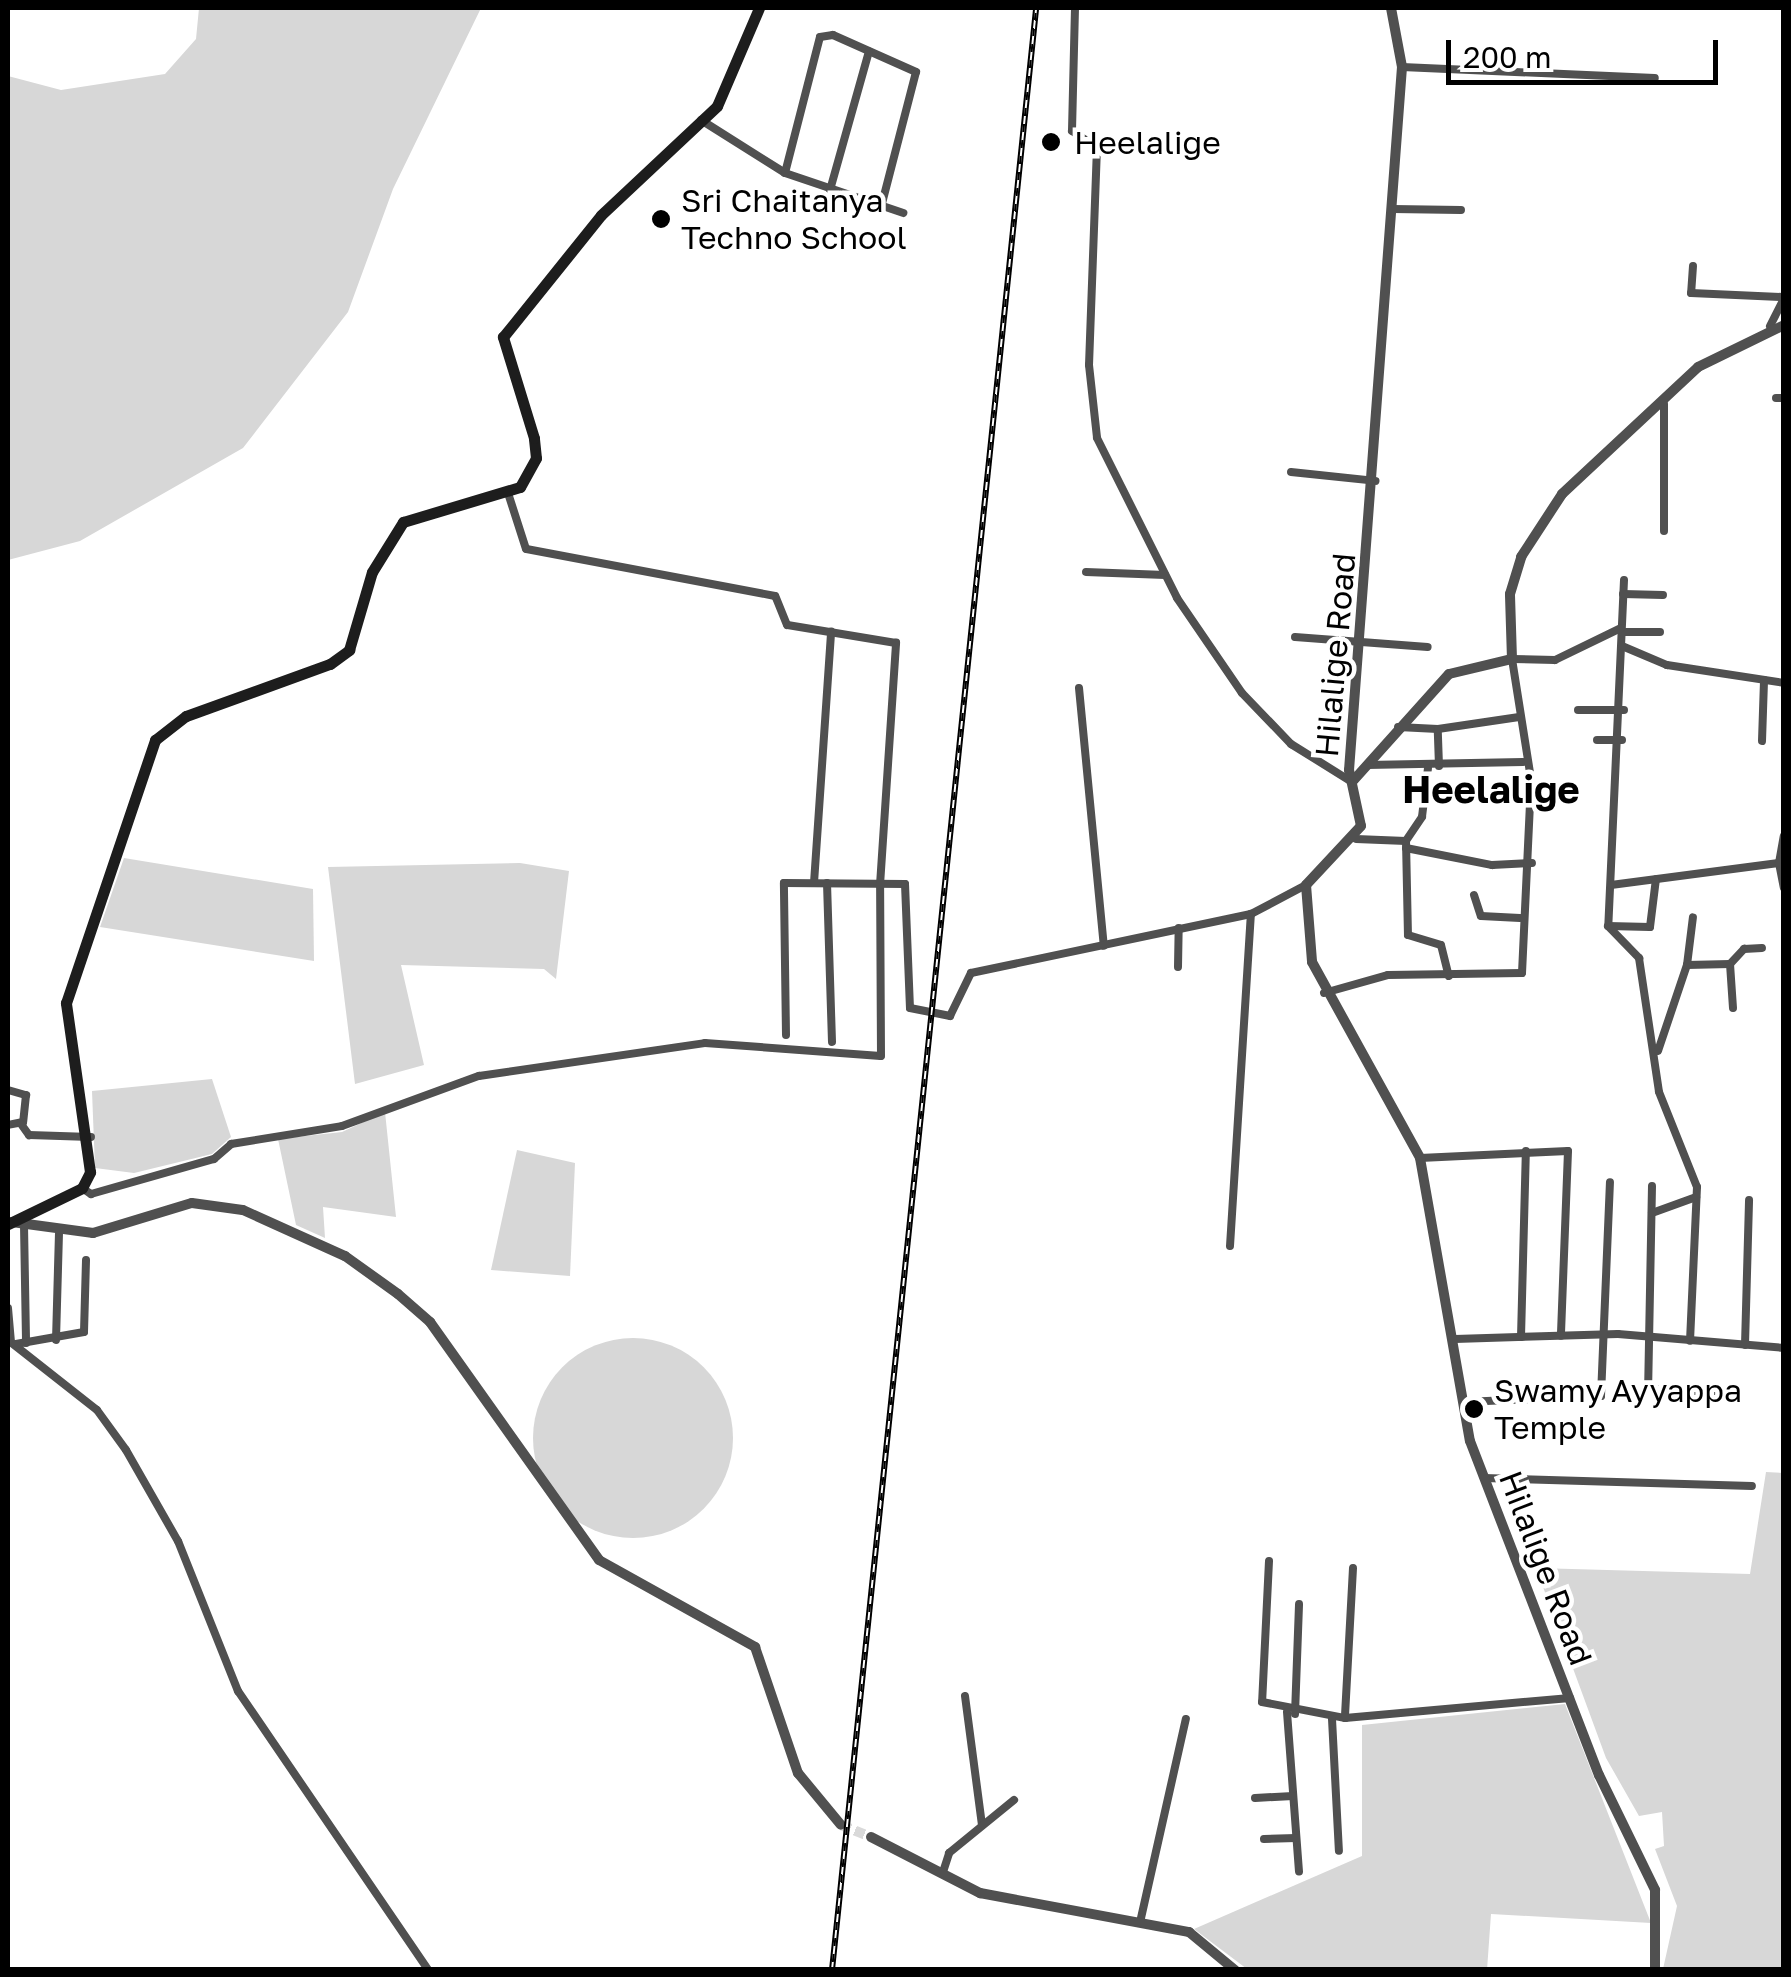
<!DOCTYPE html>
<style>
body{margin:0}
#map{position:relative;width:1791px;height:1977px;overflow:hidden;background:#fff;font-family:"Golos Text",sans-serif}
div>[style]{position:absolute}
.green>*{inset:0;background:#d7d7d7}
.round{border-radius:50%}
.tertiary-tunnel>*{height:10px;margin-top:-5px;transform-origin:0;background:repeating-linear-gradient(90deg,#d9d9d9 0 10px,transparent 0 15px)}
.minor>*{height:8px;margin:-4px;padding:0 4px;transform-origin:4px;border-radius:4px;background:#505050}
.tertiary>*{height:10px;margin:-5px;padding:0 5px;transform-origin:5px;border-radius:5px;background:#505050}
.secondary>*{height:11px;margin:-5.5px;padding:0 5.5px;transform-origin:5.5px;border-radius:5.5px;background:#1d1d1d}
.rail>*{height:6px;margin-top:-3px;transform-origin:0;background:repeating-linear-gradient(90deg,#fff 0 8px,#000 0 16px);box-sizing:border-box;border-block:2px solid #000}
.dots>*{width:28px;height:28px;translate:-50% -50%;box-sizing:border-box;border:5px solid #fff;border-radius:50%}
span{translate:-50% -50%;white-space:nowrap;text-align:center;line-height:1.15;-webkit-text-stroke:9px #fff;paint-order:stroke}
.poi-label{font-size:32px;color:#000}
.left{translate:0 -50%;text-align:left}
.street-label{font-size:32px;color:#000}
.quarter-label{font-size:38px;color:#000;font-weight:700}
.frame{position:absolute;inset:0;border:10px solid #000;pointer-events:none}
.scale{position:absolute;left:1446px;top:40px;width:272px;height:45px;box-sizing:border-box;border:5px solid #000;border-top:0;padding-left:12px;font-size:30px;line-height:35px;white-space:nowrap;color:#000;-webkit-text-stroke:8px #fff;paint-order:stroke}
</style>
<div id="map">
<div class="green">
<i style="clip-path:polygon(199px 8px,481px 8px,393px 189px,348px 312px,243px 448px,80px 541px,8px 560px,8px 76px,61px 90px,165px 74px,196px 39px)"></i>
<i style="clip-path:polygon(124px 858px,313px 889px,314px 961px,100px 927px)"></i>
<i style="clip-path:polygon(520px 863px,569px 871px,556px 979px,544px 969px,401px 965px,424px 1065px,355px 1084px,328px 867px)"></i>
<i style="clip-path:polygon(212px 1079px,231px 1137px,212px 1154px,134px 1173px,95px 1168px,92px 1091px)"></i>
<i style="clip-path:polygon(385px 1112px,396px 1217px,323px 1207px,325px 1238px,296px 1225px,278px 1139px,342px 1132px)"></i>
<i style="clip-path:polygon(517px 1150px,575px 1163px,570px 1276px,491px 1270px)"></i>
<i class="round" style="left:533px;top:1338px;width:200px;height:200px"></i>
<i style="clip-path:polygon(1766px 1472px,1784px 1473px,1783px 1969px,1663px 1969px,1677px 1906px,1655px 1849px,1664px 1846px,1662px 1812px,1639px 1816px,1606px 1758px,1536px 1568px,1750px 1574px)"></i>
<i style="clip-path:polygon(1565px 1704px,1651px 1923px,1491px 1914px,1487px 1970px,1247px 1969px,1194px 1929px,1362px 1856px,1362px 1725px)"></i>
</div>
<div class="tertiary-tunnel">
<i style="left:841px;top:1825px;width:32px;rotate:22deg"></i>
</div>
<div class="minor">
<i style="left:1075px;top:8px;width:123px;rotate:91.4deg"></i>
<i style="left:1072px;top:131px;width:30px;rotate:33deg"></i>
<i style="left:1097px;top:147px;width:218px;rotate:92.1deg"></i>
<i style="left:1089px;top:365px;width:73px;rotate:83.7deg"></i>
<i style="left:1097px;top:438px;width:179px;rotate:63.4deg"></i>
<i style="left:1177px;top:598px;width:115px;rotate:55.6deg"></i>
<i style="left:1242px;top:693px;width:71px;rotate:46.1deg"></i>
<i style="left:1291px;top:744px;width:72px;rotate:31.9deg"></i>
<i style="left:1402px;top:67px;width:253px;rotate:2.5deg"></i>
<i style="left:701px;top:120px;width:99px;rotate:32.2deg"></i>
<i style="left:785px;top:173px;width:125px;rotate:18.7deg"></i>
<i style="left:785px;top:173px;width:140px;rotate:-75.6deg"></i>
<i style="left:820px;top:37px;width:13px;rotate:-9deg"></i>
<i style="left:833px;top:35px;width:91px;rotate:24deg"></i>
<i style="left:916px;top:72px;width:139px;rotate:104.5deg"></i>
<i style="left:830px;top:190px;width:144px;rotate:-74.3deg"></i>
<i style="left:1393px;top:209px;width:68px;rotate:0.8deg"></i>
<i style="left:1693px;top:266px;width:27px;rotate:94deg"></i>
<i style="left:1691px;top:293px;width:93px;rotate:2.5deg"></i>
<i style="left:1770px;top:326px;width:30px;rotate:-63deg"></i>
<i style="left:1776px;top:398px;width:8px"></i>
<i style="left:1664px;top:404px;width:127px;rotate:90deg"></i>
<i style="left:1291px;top:472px;width:85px;rotate:6deg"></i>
<i style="left:1086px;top:572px;width:79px;rotate:2.2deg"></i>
<i style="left:1624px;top:580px;width:346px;rotate:92.6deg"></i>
<i style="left:1608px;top:926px;width:45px;rotate:45.9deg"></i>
<i style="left:1639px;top:958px;width:135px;rotate:81.5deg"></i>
<i style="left:1659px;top:1092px;width:102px;rotate:68.2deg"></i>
<i style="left:1697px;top:1187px;width:154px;rotate:92.6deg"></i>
<i style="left:1623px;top:594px;width:40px;rotate:1.4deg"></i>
<i style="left:1622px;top:632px;width:38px"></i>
<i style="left:1295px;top:637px;width:133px;rotate:4.3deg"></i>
<i style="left:1622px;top:646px;width:49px;rotate:22.9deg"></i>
<i style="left:1667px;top:665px;width:118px;rotate:8.7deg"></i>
<i style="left:1079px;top:688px;width:259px;rotate:84.5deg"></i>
<i style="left:1578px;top:710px;width:46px"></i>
<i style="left:1398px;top:727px;width:40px;rotate:2.9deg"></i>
<i style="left:1597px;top:740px;width:25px"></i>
<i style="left:1762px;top:741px;width:61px;rotate:-88.1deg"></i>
<i style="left:1367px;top:765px;width:156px;rotate:-1.1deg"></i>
<i style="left:1439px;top:766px;width:37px;rotate:-92deg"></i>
<i style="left:1438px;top:729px;width:82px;rotate:-8.4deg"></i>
<i style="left:1428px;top:768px;width:49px;rotate:97deg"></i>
<i style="left:1422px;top:817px;width:29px;rotate:124deg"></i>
<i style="left:1406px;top:841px;width:94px;rotate:88.8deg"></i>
<i style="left:1408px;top:935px;width:34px;rotate:17deg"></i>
<i style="left:1441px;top:945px;width:32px;rotate:76deg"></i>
<i style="left:1356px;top:839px;width:50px;rotate:2.3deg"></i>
<i style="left:1406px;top:848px;width:88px;rotate:11.2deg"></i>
<i style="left:1492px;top:865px;width:40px;rotate:-2.9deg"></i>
<i style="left:1779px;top:863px;width:25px;rotate:79deg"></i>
<i style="left:814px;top:883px;width:252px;rotate:-86.1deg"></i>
<i style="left:827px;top:883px;width:159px;rotate:88.2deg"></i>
<i style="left:1611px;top:885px;width:169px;rotate:-7.5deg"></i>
<i style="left:1779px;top:863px;width:27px;rotate:-80deg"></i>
<i style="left:1474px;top:895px;width:22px;rotate:72deg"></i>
<i style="left:1481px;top:916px;width:39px;rotate:3deg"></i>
<i style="left:1608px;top:926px;width:42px;rotate:1.4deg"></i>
<i style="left:1650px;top:927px;width:48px;rotate:-82.9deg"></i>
<i style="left:1687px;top:965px;width:48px;rotate:-82.9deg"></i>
<i style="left:1178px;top:967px;width:39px;rotate:-89deg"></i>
<i style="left:1324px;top:993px;width:66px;rotate:-15.7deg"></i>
<i style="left:1388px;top:975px;width:134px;rotate:-0.9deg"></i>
<i style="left:1522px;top:973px;width:194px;rotate:-87.3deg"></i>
<i style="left:1531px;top:779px;width:121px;rotate:-99deg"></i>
<i style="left:1512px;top:659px;width:43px;rotate:1.3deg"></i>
<i style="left:1555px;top:660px;width:73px;rotate:-25.9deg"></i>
<i style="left:1733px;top:1008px;width:44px;rotate:-93.9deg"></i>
<i style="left:1730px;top:964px;width:21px;rotate:-47deg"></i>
<i style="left:1744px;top:949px;width:18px;rotate:-3deg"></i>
<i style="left:786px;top:1035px;width:152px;rotate:-90.8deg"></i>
<i style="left:784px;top:883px;width:121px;rotate:0.5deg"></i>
<i style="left:905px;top:884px;width:124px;rotate:87.7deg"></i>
<i style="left:910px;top:1008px;width:41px;rotate:11.3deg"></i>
<i style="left:950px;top:1016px;width:48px;rotate:-64deg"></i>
<i style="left:971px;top:973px;width:286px;rotate:-11.9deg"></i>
<i style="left:1251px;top:914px;width:62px;rotate:-27.8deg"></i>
<i style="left:1658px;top:1051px;width:91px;rotate:-71.4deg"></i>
<i style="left:1687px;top:965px;width:43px;rotate:-1.3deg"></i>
<i style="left:8px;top:1090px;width:19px;rotate:16deg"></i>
<i style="left:26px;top:1095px;width:27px;rotate:96deg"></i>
<i style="left:23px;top:1122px;width:15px;rotate:169deg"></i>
<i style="left:21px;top:1124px;width:14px;rotate:54deg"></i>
<i style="left:29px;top:1135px;width:62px;rotate:1.8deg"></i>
<i style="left:1420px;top:1158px;width:148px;rotate:-2.7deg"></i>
<i style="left:1568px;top:1151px;width:185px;rotate:92.2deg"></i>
<i style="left:1652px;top:1186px;width:203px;rotate:91.1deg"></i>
<i style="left:1648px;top:1389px;width:73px;rotate:3.1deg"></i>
<i style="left:82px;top:1188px;width:11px;rotate:34deg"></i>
<i style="left:91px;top:1194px;width:128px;rotate:-15.9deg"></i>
<i style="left:214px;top:1159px;width:23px;rotate:-41deg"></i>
<i style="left:231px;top:1144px;width:112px;rotate:-9.2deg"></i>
<i style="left:342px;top:1126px;width:146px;rotate:-20.1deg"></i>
<i style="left:479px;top:1076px;width:228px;rotate:-8.3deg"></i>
<i style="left:705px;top:1043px;width:176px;rotate:4.2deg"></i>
<i style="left:881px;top:1056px;width:171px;rotate:-90.3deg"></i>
<i style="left:880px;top:885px;width:243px;rotate:-86.2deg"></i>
<i style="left:896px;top:643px;width:110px;rotate:-170.6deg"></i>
<i style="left:787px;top:625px;width:31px;rotate:-112deg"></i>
<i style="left:775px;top:596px;width:253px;rotate:-169.3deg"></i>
<i style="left:526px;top:549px;width:56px;rotate:-107.8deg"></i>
<i style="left:1652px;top:1213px;width:47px;rotate:-20deg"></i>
<i style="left:24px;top:1225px;width:118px;rotate:89deg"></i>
<i style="left:1230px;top:1246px;width:333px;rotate:-86.4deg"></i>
<i style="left:8px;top:1308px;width:32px;rotate:85deg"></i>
<i style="left:1521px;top:1337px;width:186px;rotate:-88.5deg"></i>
<i style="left:1455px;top:1339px;width:163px;rotate:-1.8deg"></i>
<i style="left:1618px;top:1334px;width:167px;rotate:4.8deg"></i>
<i style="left:8px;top:1340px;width:113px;rotate:38.2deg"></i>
<i style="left:97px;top:1410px;width:49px;rotate:54.1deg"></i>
<i style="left:126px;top:1450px;width:105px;rotate:60.3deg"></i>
<i style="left:178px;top:1541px;width:162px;rotate:68.2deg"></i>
<i style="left:238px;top:1691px;width:338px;rotate:55.7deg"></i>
<i style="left:56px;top:1340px;width:106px;rotate:-88.4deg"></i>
<i style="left:16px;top:1344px;width:69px;rotate:-10deg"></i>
<i style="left:84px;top:1332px;width:72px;rotate:-88.4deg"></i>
<i style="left:1745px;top:1345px;width:145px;rotate:-88.4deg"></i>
<i style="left:1464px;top:1402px;width:137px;rotate:-2.5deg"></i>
<i style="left:1601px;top:1396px;width:214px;rotate:-87.6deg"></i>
<i style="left:1484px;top:1478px;width:268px;rotate:1.7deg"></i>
<i style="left:1269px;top:1561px;width:141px;rotate:92.8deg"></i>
<i style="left:1262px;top:1702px;width:85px;rotate:10.9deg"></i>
<i style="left:1353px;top:1568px;width:150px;rotate:93.1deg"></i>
<i style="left:1345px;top:1718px;width:226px;rotate:-5.1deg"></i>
<i style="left:965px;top:1696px;width:130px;rotate:82.5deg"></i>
<i style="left:1287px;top:1712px;width:160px;rotate:85.7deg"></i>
<i style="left:1295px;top:1714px;width:110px;rotate:-87.9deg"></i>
<i style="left:1332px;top:1719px;width:132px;rotate:87deg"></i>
<i style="left:1255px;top:1798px;width:38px;rotate:-3deg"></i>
<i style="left:1264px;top:1839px;width:32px;rotate:-2deg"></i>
<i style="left:943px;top:1872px;width:20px;rotate:-72deg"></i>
<i style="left:949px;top:1853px;width:84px;rotate:-39.2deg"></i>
<i style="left:1141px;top:1918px;width:204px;rotate:-77.3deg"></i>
</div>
<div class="tertiary">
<i style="left:1391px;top:8px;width:60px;rotate:79.4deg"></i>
<i style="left:1402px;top:67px;width:705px;rotate:94.31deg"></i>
<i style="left:1349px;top:770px;width:57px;rotate:77.9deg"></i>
<i style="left:1361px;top:826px;width:81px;rotate:133deg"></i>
<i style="left:1306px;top:885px;width:77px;rotate:85.5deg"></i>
<i style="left:1312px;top:962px;width:224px;rotate:61.1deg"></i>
<i style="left:1420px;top:1158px;width:287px;rotate:80deg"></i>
<i style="left:1470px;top:1441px;width:358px;rotate:68.9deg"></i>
<i style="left:1599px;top:1775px;width:128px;rotate:64deg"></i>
<i style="left:1655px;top:1890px;width:80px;rotate:90deg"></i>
<i style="left:1352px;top:782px;width:145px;rotate:-48.1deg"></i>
<i style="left:1449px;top:674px;width:65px;rotate:-13.4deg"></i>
<i style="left:1512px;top:659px;width:65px;rotate:-91.8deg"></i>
<i style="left:1510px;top:594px;width:39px;rotate:-73deg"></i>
<i style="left:1521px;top:557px;width:75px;rotate:-56.9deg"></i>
<i style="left:1562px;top:494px;width:186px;rotate:-43deg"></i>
<i style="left:1698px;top:367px;width:96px;rotate:-26deg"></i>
<i style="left:12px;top:1222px;width:82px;rotate:7.7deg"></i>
<i style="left:93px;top:1233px;width:103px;rotate:-16.9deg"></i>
<i style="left:192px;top:1203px;width:51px;rotate:7.8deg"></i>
<i style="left:243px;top:1210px;width:112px;rotate:24.3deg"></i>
<i style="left:345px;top:1256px;width:65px;rotate:35.6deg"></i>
<i style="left:398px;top:1294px;width:43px;rotate:41.2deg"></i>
<i style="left:430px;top:1322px;width:292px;rotate:54.6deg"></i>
<i style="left:599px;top:1560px;width:179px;rotate:29.1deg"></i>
<i style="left:755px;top:1647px;width:133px;rotate:71.2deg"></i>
<i style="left:798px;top:1773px;width:67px;rotate:50.4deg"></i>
<i style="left:871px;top:1837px;width:123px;rotate:27.2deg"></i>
<i style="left:980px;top:1893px;width:213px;rotate:10.6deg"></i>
<i style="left:1189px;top:1932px;width:60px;rotate:39.6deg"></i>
</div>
<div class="secondary">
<i style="left:8px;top:1224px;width:82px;rotate:-25.9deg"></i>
<i style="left:82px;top:1188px;width:18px;rotate:-63deg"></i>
<i style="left:90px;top:1172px;width:171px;rotate:-98.1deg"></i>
<i style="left:66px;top:1003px;width:278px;rotate:-71.3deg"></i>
<i style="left:155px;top:740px;width:39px;rotate:-38deg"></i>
<i style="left:186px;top:716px;width:153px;rotate:-19.9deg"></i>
<i style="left:330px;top:664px;width:24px;rotate:-36deg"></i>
<i style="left:349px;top:650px;width:81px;rotate:-73.6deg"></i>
<i style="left:372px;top:572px;width:59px;rotate:-58.2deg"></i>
<i style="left:403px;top:522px;width:122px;rotate:-16.7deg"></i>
<i style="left:520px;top:487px;width:33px;rotate:-61deg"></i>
<i style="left:536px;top:458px;width:20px;rotate:-96deg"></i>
<i style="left:534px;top:438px;width:106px;rotate:-107.1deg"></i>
<i style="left:503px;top:337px;width:156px;rotate:-51.2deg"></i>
<i style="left:601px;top:215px;width:159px;rotate:-43.2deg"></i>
<i style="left:717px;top:106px;width:107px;rotate:-66.8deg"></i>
</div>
<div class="rail">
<i style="left:832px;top:1970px;width:1973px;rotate:-84.06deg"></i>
</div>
<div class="dots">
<i style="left:1051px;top:142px;background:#000"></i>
<i style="left:661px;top:219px;background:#000"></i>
<i style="left:1474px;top:1409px;background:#000"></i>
</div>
<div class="poi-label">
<span class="left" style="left:1074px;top:142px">Heelalige</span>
<span class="left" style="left:681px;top:219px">Sri Chaitanya<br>Techno School</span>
<span class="left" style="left:1494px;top:1409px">Swamy Ayyappa<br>Temple</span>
</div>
<div class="street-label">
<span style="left:1335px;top:655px;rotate:-85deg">Hilalige Road</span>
<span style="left:1546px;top:1568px;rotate:69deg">Hilalige Road</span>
</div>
<div class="quarter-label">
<span style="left:1491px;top:789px">Heelalige</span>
</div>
<div class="frame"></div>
<div class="scale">200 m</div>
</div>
